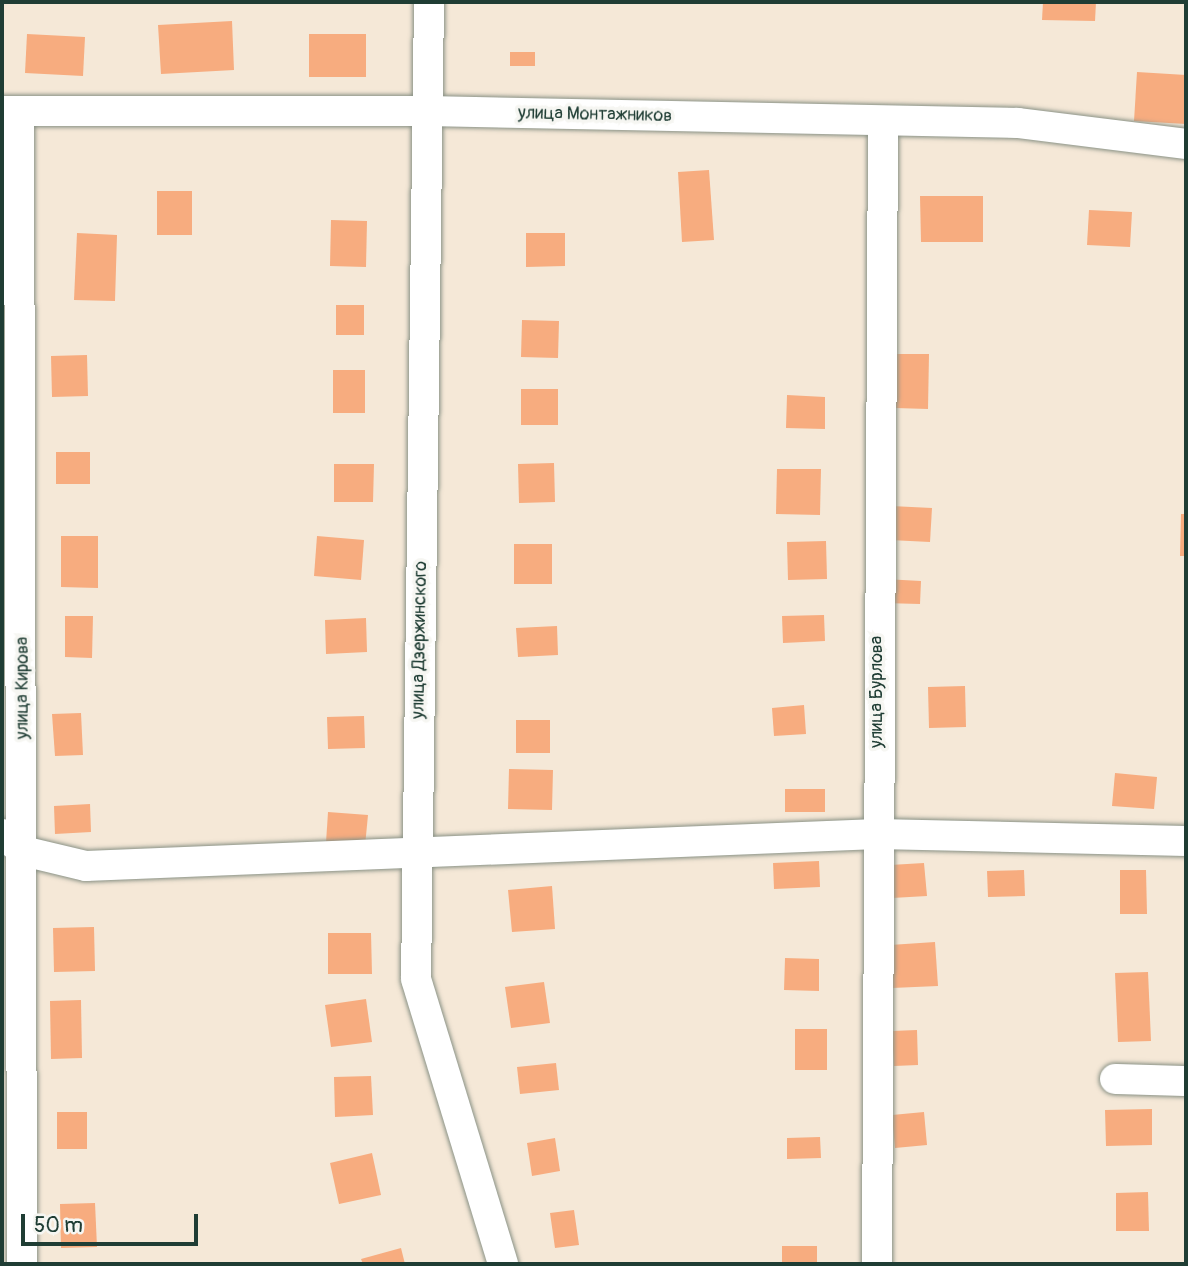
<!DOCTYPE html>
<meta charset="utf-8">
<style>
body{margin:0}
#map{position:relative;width:1188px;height:1266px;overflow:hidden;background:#f5e8d7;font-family:Pangolin,sans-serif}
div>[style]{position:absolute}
.building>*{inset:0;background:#f7ac7f}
.roads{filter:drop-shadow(0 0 2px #8a9286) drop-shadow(0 0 2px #8a9286)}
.minor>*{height:30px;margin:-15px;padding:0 15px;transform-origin:15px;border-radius:15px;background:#fff}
span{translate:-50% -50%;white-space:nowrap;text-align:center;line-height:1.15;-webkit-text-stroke:7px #f6f6f2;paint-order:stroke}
.street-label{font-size:18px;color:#1f3d34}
.frame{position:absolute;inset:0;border:4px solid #1f3d34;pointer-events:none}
.scale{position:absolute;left:21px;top:1214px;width:177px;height:32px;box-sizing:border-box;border:4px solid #1f3d34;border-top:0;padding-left:9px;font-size:21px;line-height:24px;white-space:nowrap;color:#1f3d34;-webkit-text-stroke:5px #f6f6f2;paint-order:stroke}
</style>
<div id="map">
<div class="building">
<i style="clip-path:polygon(1043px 2px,1096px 2px,1095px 21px,1042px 20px)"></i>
<i style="clip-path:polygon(232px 21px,234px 70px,161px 74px,158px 25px)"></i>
<i style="clip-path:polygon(27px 34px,85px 37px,83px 76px,25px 73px)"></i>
<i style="clip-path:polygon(309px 34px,366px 34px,366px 77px,309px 77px)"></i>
<i style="clip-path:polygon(510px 52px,535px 52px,535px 66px,510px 66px)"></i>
<i style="clip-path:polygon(1137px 72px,1186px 75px,1186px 124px,1134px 121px)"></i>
<i style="clip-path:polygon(709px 170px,714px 240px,682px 242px,678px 172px)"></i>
<i style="clip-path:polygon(157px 191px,192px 191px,192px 235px,157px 235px)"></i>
<i style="clip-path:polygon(920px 196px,983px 196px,983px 242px,921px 242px)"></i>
<i style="clip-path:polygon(1089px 210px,1132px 212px,1130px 247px,1087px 245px)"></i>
<i style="clip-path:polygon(331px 220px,367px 221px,366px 267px,330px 266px)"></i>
<i style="clip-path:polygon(77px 233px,117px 235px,115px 301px,74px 300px)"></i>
<i style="clip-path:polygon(526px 233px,565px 233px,565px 266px,526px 267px)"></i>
<i style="clip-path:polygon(336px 305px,364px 305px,364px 335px,336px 335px)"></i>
<i style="clip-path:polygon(522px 320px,559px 321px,558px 358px,521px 357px)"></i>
<i style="clip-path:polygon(895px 354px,929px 354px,928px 409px,895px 408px)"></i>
<i style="clip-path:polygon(87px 355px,88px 396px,52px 397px,51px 356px)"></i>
<i style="clip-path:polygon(333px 370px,365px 370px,365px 413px,333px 413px)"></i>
<i style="clip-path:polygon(521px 389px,558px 389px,558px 425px,521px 425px)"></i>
<i style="clip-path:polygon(787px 395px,825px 397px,825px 429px,786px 428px)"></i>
<i style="clip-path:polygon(56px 452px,90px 452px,90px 484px,56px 484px)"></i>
<i style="clip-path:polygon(554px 463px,555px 502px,519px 503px,518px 464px)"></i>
<i style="clip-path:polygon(334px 464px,374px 464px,373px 502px,334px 502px)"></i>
<i style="clip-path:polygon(777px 469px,821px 469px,820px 515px,776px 514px)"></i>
<i style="clip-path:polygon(891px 506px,932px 508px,930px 542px,890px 540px)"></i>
<i style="clip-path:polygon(1181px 514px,1186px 514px,1186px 556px,1180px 556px)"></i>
<i style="clip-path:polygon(61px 536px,98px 536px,98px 588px,61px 587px)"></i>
<i style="clip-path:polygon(317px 536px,364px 540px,361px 580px,314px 576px)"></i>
<i style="clip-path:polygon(826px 541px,827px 579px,788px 580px,787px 542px)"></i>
<i style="clip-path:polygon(514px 544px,552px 544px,552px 584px,514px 584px)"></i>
<i style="clip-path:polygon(884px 579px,921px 581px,920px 604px,883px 603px)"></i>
<i style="clip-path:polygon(824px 615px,825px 641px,783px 643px,782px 616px)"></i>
<i style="clip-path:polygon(65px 616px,93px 616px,92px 658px,65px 657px)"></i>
<i style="clip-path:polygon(366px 618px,367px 652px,326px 654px,325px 620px)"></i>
<i style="clip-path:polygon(557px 626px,558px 655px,518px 657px,516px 628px)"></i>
<i style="clip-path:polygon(965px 686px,966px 727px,929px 728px,928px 687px)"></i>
<i style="clip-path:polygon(804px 705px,806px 734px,774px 736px,772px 708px)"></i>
<i style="clip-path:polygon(81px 713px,83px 755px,55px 756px,52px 714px)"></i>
<i style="clip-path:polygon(364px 716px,365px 748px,328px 749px,327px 717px)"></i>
<i style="clip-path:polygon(516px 720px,550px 720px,550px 753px,516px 753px)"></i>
<i style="clip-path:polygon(509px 769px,553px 770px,552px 810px,508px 809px)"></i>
<i style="clip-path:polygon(1115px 773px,1157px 777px,1154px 809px,1112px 806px)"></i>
<i style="clip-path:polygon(785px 789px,825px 789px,825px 812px,785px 812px)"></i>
<i style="clip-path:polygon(90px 804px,91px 832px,55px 834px,54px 806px)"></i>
<i style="clip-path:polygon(328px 812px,368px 815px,365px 846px,326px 843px)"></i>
<i style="clip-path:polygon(819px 861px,820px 887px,774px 889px,773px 863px)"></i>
<i style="clip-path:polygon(924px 863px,927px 896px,892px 898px,890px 865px)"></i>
<i style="clip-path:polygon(1024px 870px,1025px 896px,988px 897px,987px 871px)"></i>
<i style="clip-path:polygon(1120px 870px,1146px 870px,1147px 914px,1120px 914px)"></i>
<i style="clip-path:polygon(552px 886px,555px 929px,512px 932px,508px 890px)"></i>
<i style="clip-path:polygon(94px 927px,95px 971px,54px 972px,53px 928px)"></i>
<i style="clip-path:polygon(328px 933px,371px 933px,372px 974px,328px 974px)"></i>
<i style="clip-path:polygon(935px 942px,938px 986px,892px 988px,890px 945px)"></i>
<i style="clip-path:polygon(785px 958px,819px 959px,819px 991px,784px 990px)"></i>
<i style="clip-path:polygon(1148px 972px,1151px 1041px,1118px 1042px,1115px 973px)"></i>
<i style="clip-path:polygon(544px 982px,550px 1023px,511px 1028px,505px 987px)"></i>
<i style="clip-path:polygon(366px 999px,372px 1042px,331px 1047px,325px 1005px)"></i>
<i style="clip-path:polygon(81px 1000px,82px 1058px,51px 1059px,50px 1001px)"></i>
<i style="clip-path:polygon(795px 1029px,827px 1029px,827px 1070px,795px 1070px)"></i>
<i style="clip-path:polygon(917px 1030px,918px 1065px,894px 1066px,892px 1031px)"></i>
<i style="clip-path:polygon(556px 1063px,559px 1090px,520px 1094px,517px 1067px)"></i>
<i style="clip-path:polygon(371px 1076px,373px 1115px,335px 1117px,334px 1077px)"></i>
<i style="clip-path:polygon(1152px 1109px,1152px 1145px,1106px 1146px,1105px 1110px)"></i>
<i style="clip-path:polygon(57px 1112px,87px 1112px,87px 1149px,57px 1149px)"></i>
<i style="clip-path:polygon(924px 1112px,927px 1145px,895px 1148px,892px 1115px)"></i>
<i style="clip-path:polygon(820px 1137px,821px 1158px,787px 1159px,787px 1138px)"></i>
<i style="clip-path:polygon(555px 1138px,560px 1171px,532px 1176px,527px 1143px)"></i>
<i style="clip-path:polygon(372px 1153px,381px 1195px,339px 1204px,330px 1163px)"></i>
<i style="clip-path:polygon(1148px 1192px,1149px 1231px,1116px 1231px,1116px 1193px)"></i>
<i style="clip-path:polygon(95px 1203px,97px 1247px,61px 1248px,60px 1204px)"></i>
<i style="clip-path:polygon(574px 1210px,579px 1245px,555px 1248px,550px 1213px)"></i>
<i style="clip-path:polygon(782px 1246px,817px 1246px,817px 1264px,782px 1264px)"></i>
<i style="clip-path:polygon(401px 1248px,405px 1264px,363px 1264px,361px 1259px)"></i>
</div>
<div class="roads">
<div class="minor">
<i style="left:429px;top:2px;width:977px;rotate:90.76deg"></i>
<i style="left:416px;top:979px;width:298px;rotate:73deg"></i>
<i style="left:2px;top:111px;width:425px"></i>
<i style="left:427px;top:111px;width:591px;rotate:1.16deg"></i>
<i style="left:1018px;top:123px;width:169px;rotate:7.1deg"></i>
<i style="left:19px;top:111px;width:1153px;rotate:89.85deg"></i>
<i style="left:2px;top:834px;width:27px;rotate:39deg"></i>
<i style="left:23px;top:851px;width:65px;rotate:13.4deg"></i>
<i style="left:86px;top:866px;width:792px;rotate:-2.32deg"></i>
<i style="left:877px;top:834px;width:309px;rotate:1.3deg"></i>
<i style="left:1115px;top:1079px;width:71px;rotate:1.6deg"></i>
<i style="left:877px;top:1264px;width:1143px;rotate:-89.7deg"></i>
</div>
</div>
<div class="street-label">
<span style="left:595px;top:115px;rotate:1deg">улица Монтажников</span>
<span style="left:420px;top:640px;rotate:-89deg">улица Дзержинского</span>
<span style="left:23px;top:688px;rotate:-90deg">улица Кирова</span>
<span style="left:877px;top:692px;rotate:-90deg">улица Бурлова</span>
</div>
<div class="frame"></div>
<div class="scale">50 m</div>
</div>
